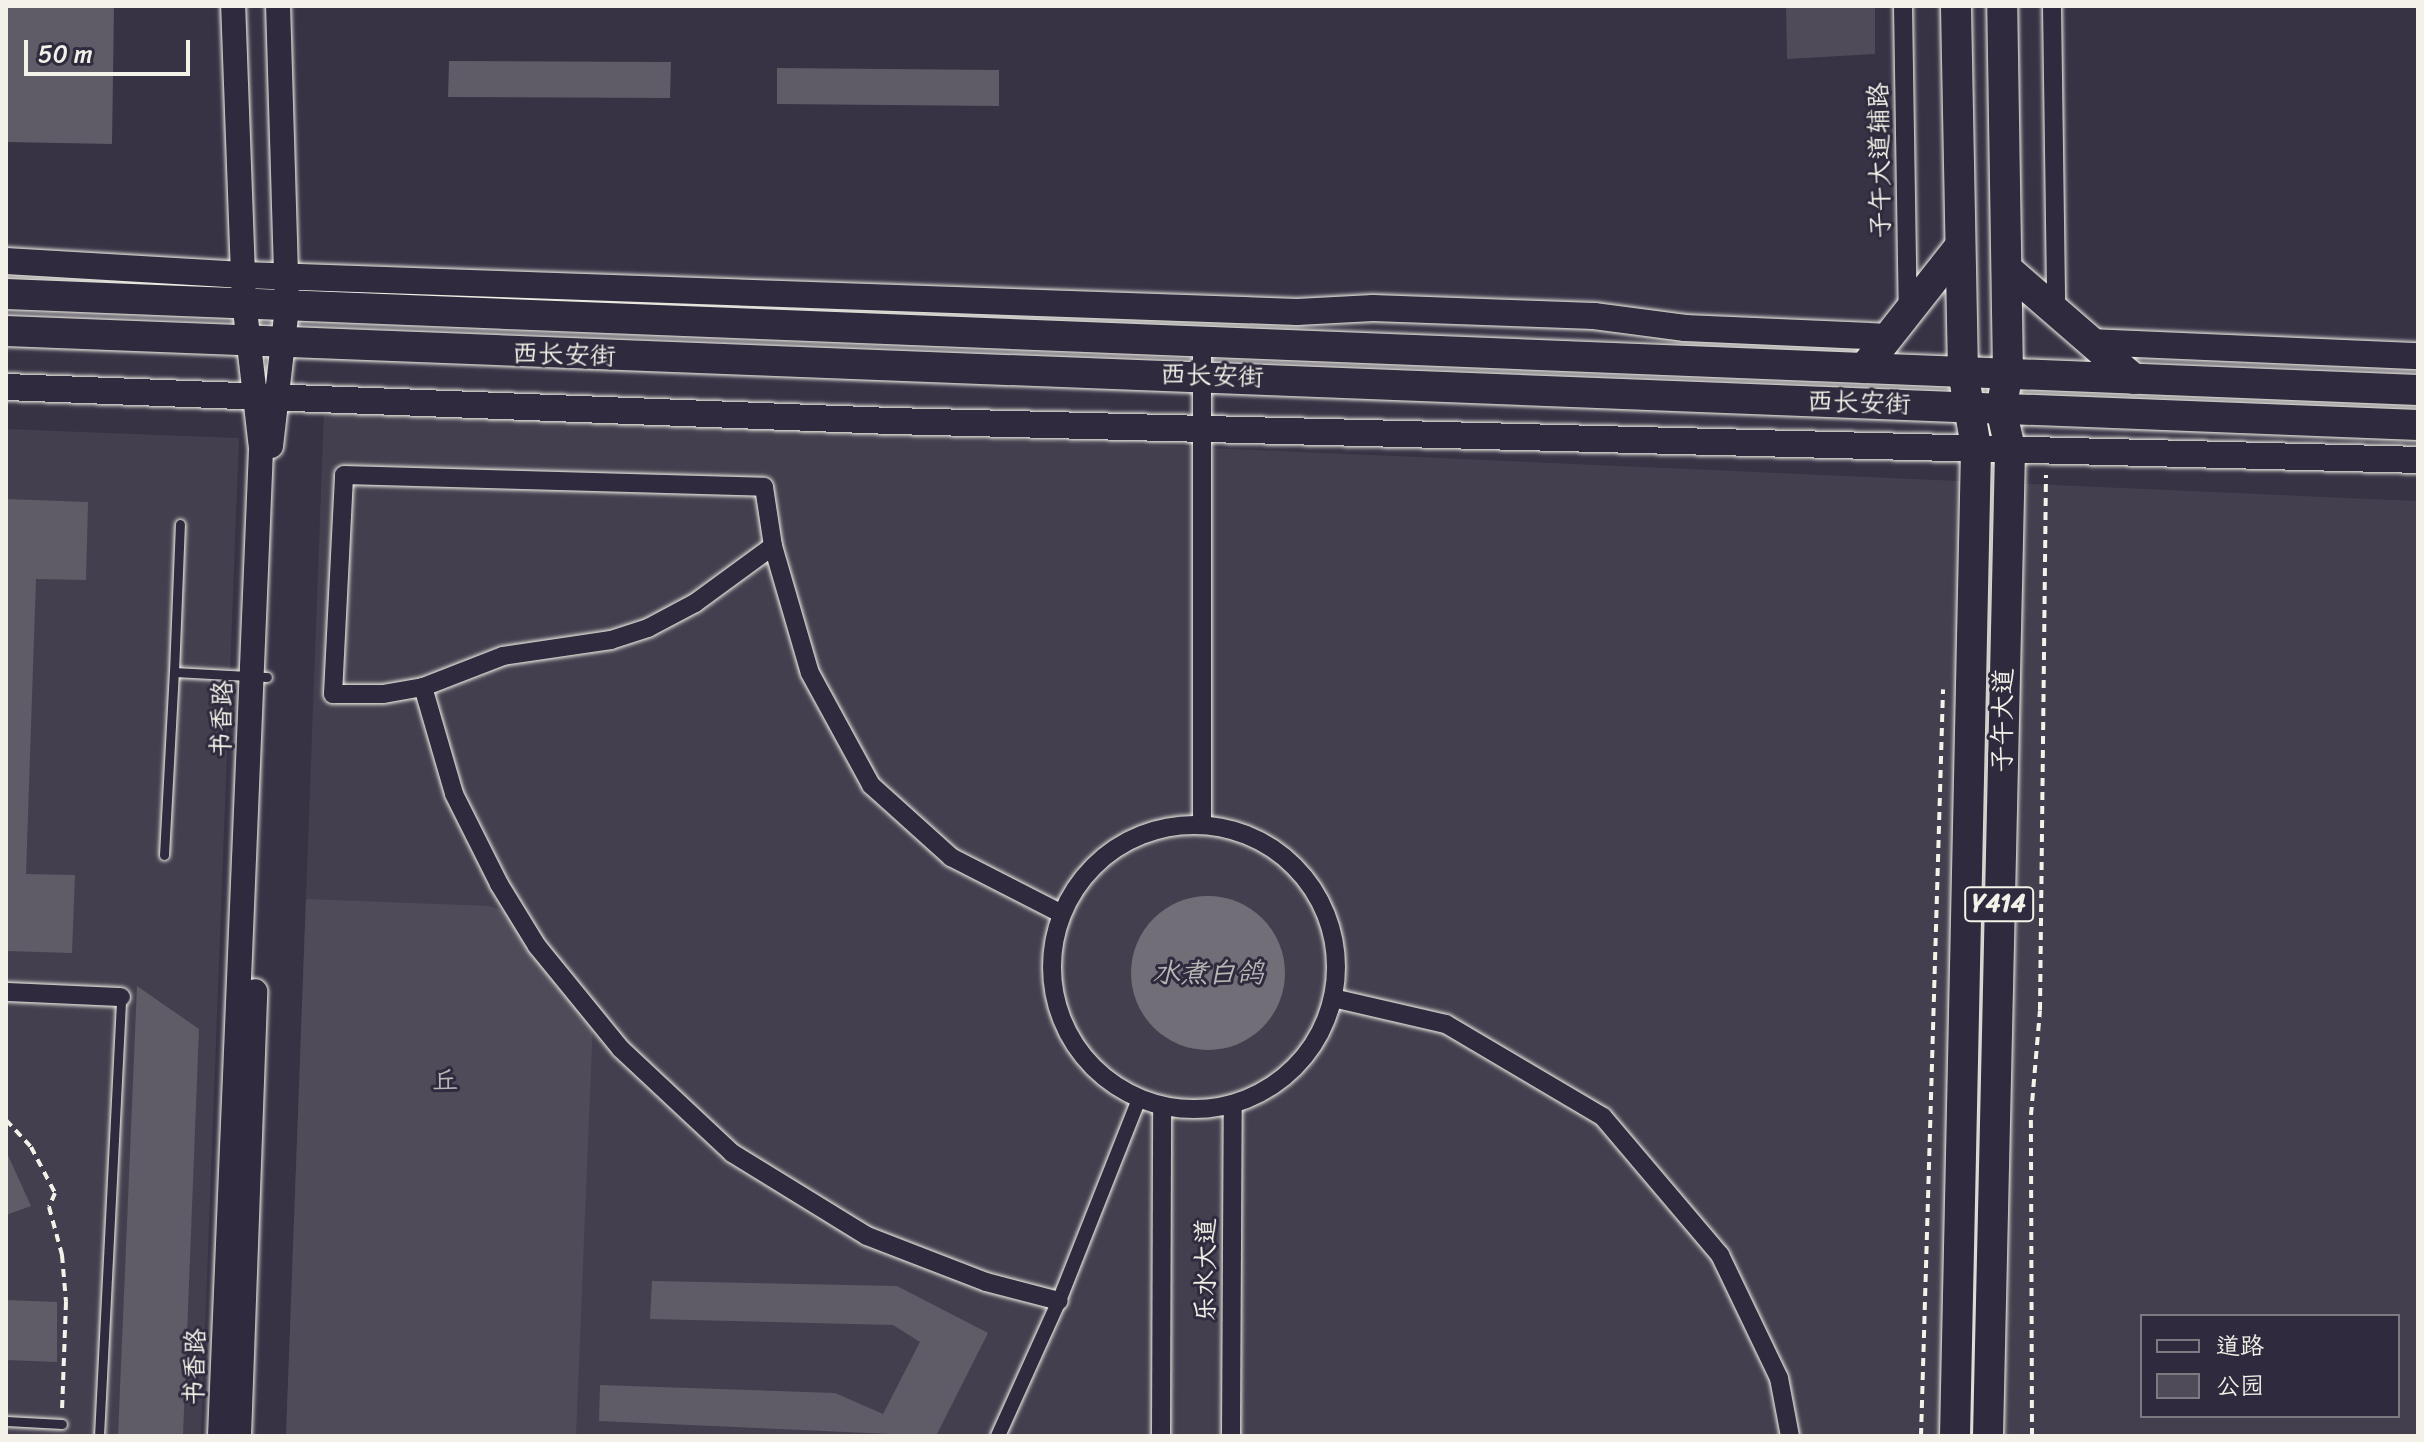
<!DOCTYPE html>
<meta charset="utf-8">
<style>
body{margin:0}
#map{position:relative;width:2424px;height:1442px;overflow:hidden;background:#373244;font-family:Sriracha,"LXGW WenKai TC",sans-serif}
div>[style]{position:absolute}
.built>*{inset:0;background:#433f4e}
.green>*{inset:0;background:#504b59}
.water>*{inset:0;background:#726e77}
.round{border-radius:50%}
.building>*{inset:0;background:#5f5c67}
.path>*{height:4px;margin-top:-2px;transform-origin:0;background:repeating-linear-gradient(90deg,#f4f1e8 0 8px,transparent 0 14px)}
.roads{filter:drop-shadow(0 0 2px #f4f1e8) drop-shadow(0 0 2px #f4f1e8)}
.service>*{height:9px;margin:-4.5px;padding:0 4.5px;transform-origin:4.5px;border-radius:4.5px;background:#2f2a3d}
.pedestrian>*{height:14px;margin:-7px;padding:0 7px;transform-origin:7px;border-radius:7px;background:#2f2a3d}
.minor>*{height:18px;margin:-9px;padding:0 9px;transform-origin:9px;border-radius:9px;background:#2f2a3d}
.minor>.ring{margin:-9px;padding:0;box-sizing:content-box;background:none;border:18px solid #2f2a3d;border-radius:50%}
.tertiary>*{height:24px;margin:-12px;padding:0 12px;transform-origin:12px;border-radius:12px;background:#2f2a3d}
.secondary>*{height:26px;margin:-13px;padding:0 13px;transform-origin:13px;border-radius:13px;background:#2f2a3d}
.primary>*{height:30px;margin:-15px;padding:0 15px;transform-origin:15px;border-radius:15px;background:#2f2a3d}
span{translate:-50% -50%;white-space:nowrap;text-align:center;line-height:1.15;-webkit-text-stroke:6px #2f2a3d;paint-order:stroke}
.shield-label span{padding:2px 6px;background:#2f2a3d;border:2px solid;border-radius:6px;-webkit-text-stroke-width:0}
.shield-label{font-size:24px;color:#f4f1e8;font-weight:700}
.street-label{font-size:26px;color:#f4f1e8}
.park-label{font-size:26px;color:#bbb7b6}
.water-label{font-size:28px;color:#bab6b5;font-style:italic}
.frame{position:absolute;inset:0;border:8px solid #f4f1e8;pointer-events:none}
.legend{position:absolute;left:2140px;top:1314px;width:260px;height:104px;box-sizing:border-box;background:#2f2a3d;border:2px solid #7e7a81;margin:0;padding:10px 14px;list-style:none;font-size:24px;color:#f4f1e8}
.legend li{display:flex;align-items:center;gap:16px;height:40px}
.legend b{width:40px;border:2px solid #7e7a81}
.scale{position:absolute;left:24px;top:40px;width:166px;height:36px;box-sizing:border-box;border:4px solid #f4f1e8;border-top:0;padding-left:10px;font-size:24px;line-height:28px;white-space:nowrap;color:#f4f1e8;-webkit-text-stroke:6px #2f2a3d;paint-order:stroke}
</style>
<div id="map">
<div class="built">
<i style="clip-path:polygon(evenodd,324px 409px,2418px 501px,2418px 1436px,286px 1436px,324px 409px,2142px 1316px,2398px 1316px,2398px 1416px,2142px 1416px,2142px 1316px)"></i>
<i style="clip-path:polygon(6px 429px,239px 438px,201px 1436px,6px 1436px)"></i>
</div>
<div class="green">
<i style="clip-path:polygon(1786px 6px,1875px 6px,1875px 54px,1787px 59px)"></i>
<i style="clip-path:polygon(306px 899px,490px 906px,518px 917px,593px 1022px,576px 1436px,286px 1436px)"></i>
</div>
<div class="water">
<i class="round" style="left:1131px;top:896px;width:154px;height:154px"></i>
</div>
<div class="building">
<i style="clip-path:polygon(6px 6px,114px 6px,112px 144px,6px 142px)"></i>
<i style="clip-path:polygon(449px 61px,671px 62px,670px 98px,448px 97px)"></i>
<i style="clip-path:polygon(777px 68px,999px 70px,999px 106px,777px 104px)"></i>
<i style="clip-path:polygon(6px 499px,88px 502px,86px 580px,36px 579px,26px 874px,75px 875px,72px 953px,6px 951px)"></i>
<i style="clip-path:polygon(137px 986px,199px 1029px,183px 1436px,118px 1436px)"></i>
<i style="clip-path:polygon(6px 1151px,31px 1206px,6px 1215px)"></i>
<i style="clip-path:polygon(652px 1281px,897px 1286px,988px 1333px,936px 1436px,599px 1421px,600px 1385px,835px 1393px,883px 1414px,920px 1342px,893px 1325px,650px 1319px)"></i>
<i style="clip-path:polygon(6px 1300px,57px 1302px,57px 1362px,6px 1360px)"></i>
</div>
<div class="path">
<i style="left:6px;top:1120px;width:37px;rotate:47deg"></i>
<i style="left:31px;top:1147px;width:52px;rotate:62.4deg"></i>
<i style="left:55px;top:1193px;width:15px;rotate:113deg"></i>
<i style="left:49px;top:1207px;width:50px;rotate:74.8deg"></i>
<i style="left:62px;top:1255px;width:47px;rotate:85.1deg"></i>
<i style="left:66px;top:1302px;width:107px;rotate:92.1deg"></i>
<i style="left:1921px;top:1436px;width:747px;rotate:-88.31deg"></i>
<i style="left:2032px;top:1436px;width:321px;rotate:-90.2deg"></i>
<i style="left:2031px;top:1115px;width:105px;rotate:-85.1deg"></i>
<i style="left:2040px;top:1010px;width:535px;rotate:-89.36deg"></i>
</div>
<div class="roads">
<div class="service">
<i style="left:174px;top:672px;width:148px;rotate:-87.7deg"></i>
<i style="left:164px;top:855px;width:183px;rotate:-86.9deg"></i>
<i style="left:174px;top:672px;width:93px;rotate:3.1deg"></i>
<i style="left:6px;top:1421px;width:56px;rotate:3.1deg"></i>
<i style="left:99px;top:1436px;width:440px;rotate:-87.1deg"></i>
</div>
<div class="pedestrian">
<i style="left:998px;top:1436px;width:148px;rotate:-65.7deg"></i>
<i style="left:1059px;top:1301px;width:217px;rotate:-68.4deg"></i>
</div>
<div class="minor">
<i style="left:1903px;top:6px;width:305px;rotate:89.1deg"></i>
<i style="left:2052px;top:6px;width:305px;rotate:89.2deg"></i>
<i style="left:1202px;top:343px;width:479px;rotate:90deg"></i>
<i style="left:773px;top:546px;width:97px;rotate:143.8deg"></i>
<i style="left:695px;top:603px;width:53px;rotate:152deg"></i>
<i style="left:648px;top:628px;width:39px;rotate:162deg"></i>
<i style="left:611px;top:640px;width:109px;rotate:171.6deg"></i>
<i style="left:503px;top:656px;width:86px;rotate:158.8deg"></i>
<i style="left:423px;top:687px;width:41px;rotate:170.1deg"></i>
<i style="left:383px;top:694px;width:50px;rotate:180deg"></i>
<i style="left:333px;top:694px;width:219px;rotate:-87.1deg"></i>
<i style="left:344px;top:475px;width:420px;rotate:1.6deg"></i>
<i style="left:764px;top:487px;width:60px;rotate:81.3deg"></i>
<i style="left:773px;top:546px;width:132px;rotate:73.8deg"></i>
<i style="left:810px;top:673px;width:128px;rotate:61.4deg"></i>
<i style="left:871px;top:785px;width:108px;rotate:42deg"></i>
<i style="left:951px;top:857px;width:123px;rotate:27.2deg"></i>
<i style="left:423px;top:687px;width:111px;rotate:73.8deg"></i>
<i style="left:454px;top:794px;width:101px;rotate:63.4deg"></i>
<i style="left:499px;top:884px;width:73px;rotate:58.5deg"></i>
<i style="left:537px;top:946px;width:133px;rotate:50.8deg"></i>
<i style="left:621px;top:1049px;width:152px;rotate:43.1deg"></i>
<i style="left:732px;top:1153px;width:158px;rotate:31.6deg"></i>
<i style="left:867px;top:1236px;width:128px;rotate:21.1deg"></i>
<i style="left:986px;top:1282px;width:75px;rotate:14.6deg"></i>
<i class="ring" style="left:1052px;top:825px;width:266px;height:266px"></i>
<i style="left:6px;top:992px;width:115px;rotate:2.5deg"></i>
<i style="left:1333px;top:998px;width:116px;rotate:13deg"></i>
<i style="left:1446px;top:1024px;width:182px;rotate:30.6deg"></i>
<i style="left:1603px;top:1117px;width:181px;rotate:49.7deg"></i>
<i style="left:1720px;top:1255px;width:136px;rotate:64.4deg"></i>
<i style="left:1779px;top:1378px;width:59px;rotate:79.3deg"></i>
<i style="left:1161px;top:1436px;width:330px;rotate:-89.8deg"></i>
<i style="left:1231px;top:1436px;width:332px;rotate:-89.7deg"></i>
</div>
<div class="tertiary">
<i style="left:271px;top:446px;width:140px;rotate:-83.4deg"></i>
<i style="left:287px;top:307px;width:301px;rotate:-91.7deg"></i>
<i style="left:220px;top:1436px;width:989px;rotate:-87.62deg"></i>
<i style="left:261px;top:448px;width:147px;rotate:-96.6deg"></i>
<i style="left:244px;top:302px;width:296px;rotate:-92.1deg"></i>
<i style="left:239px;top:1436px;width:445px;rotate:-87.9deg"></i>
</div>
<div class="secondary">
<i style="left:6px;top:261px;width:237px;rotate:3.4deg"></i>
<i style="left:243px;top:275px;width:1055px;rotate:2.01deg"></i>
<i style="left:1297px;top:312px;width:76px;rotate:-3deg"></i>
<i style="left:1373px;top:308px;width:221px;rotate:2.1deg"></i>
<i style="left:1594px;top:316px;width:92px;rotate:7.5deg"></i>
<i style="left:1685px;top:328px;width:204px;rotate:2.5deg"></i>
<i style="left:2091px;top:342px;width:327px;rotate:2.5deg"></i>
<i style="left:6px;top:387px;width:887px;rotate:2.2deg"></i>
<i style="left:892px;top:421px;width:1526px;rotate:1.46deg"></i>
</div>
<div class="primary">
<i style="left:2007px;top:269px;width:168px;rotate:40.9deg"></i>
<i style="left:6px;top:294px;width:2414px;rotate:2.28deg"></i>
<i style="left:6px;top:331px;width:2414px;rotate:2.23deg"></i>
<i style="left:1864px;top:368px;width:155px;rotate:-51.8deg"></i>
<i style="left:1955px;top:1436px;width:989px;rotate:-88.78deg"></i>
<i style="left:1976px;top:447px;width:76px;rotate:-99.8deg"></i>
<i style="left:1963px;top:372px;width:366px;rotate:-91.1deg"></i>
<i style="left:1988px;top:1436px;width:988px;rotate:-88.72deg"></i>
<i style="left:2010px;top:448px;width:40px;rotate:-103deg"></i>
<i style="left:2001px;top:409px;width:36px;rotate:-79deg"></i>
<i style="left:2008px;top:374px;width:368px;rotate:-90.9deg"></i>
</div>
</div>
<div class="shield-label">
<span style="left:1999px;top:904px">Y414</span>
</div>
<div class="street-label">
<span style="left:1880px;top:160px;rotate:-91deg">子午大道辅路</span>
<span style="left:564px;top:355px;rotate:2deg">西长安街</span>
<span style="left:1212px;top:376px;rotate:2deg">西长安街</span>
<span style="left:1859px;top:403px;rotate:2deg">西长安街</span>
<span style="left:222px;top:719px;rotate:-88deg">书香路</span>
<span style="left:2003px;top:720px;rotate:-89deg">子午大道</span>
<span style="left:1206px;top:1270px;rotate:-90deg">乐水大道</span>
<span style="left:195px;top:1367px;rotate:-88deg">书香路</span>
</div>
<div class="park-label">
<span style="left:445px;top:1081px">丘</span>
</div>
<div class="water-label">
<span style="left:1208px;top:973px">水煮白鸽</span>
</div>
<div class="frame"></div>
<ul class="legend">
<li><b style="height:10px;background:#2f2a3d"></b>道路</li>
<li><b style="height:22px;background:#504b59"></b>公园</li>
</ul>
<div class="scale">50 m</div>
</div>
